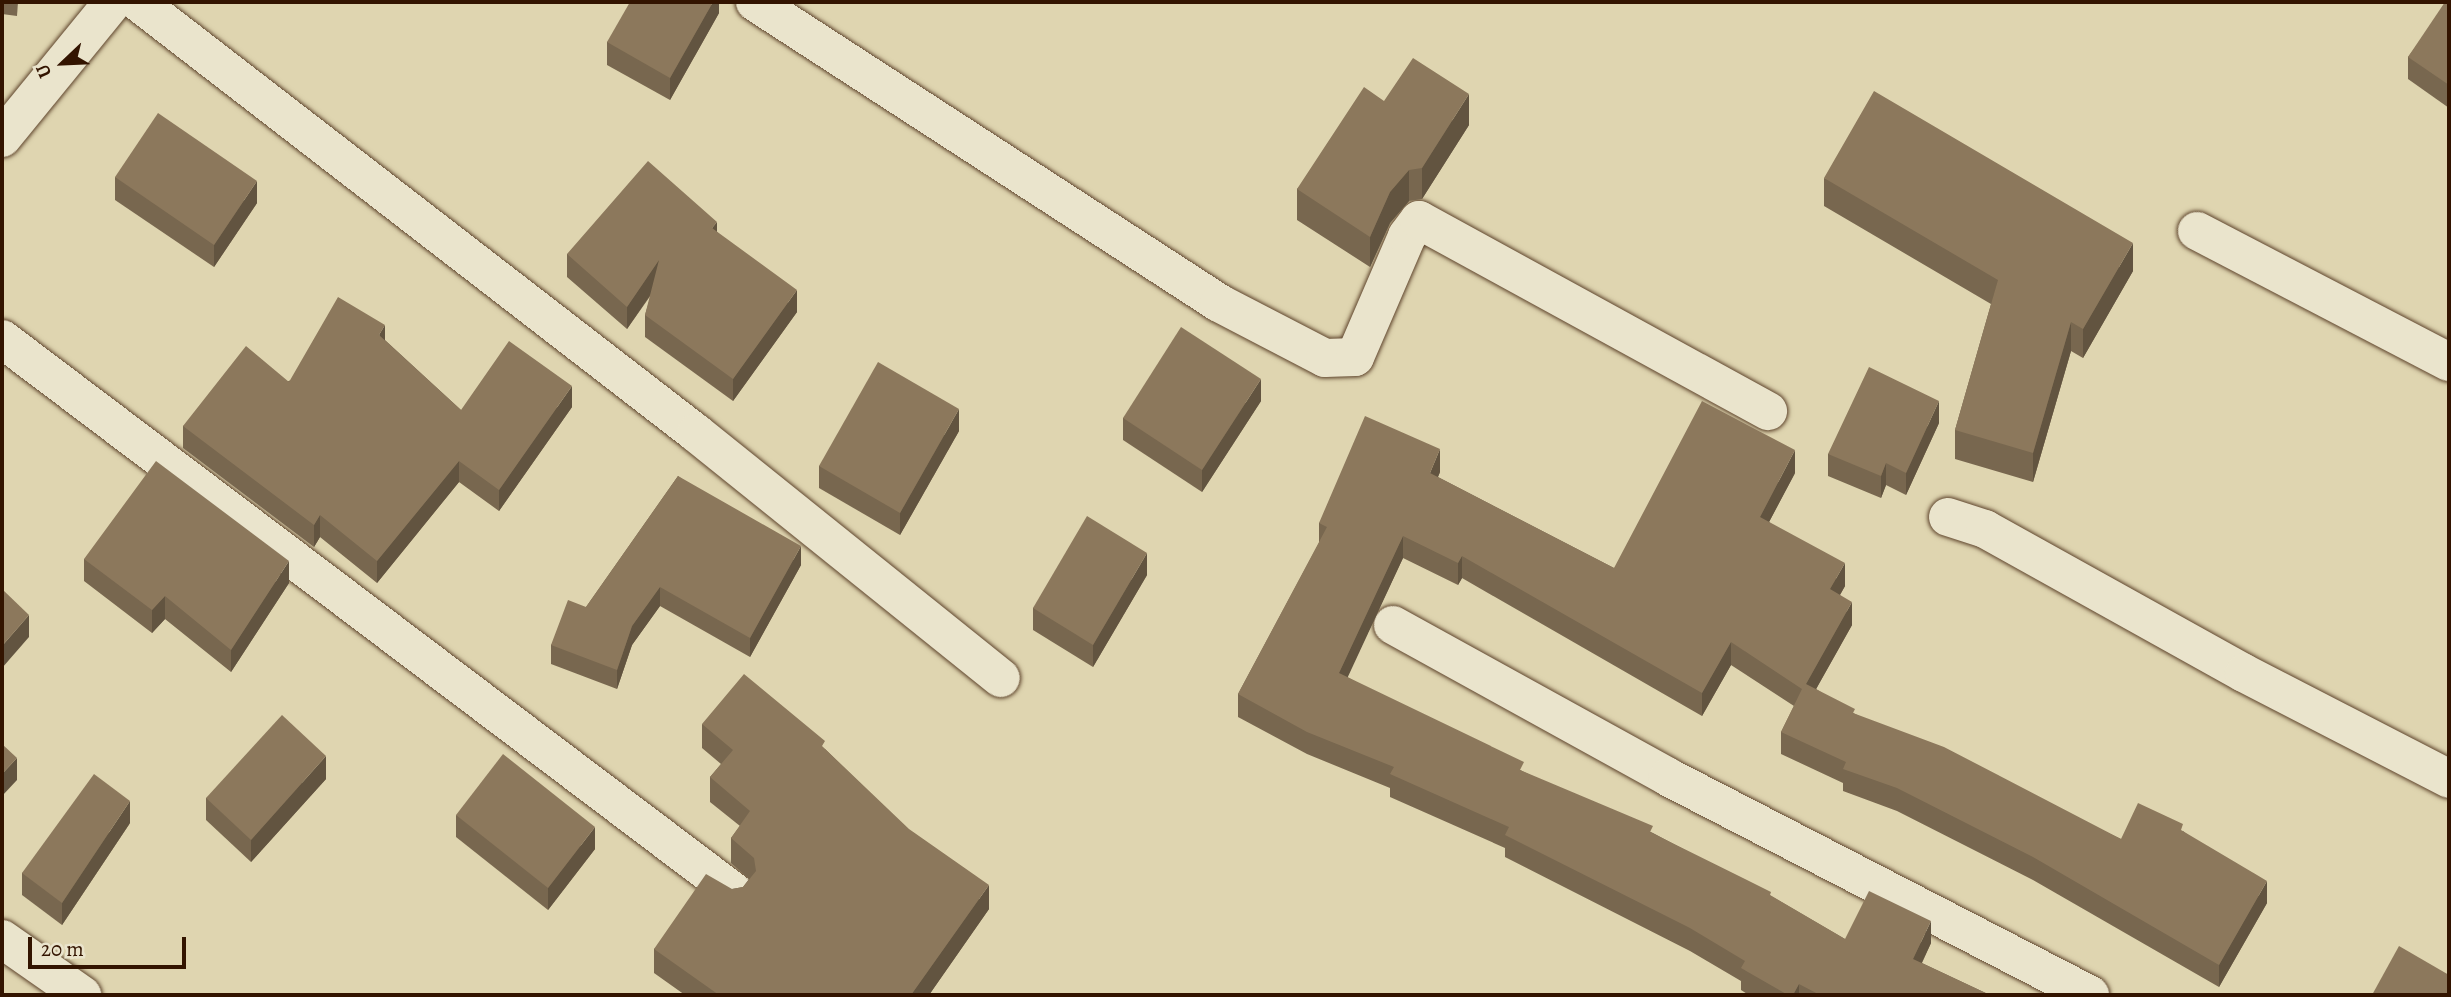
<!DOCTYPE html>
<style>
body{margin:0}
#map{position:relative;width:2451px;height:997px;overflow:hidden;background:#dfd5b0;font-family:Alegreya,serif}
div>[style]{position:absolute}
.roads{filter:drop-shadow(0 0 2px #5e442c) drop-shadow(0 0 2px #5e442c)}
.minor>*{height:38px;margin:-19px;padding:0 19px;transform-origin:19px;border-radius:19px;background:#eae4cc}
.wall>*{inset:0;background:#78674f}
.shaded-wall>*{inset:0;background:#625440}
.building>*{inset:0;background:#8c785c}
span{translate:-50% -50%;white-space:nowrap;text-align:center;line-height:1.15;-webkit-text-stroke:5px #eae4cc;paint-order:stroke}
.frame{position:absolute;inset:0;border:4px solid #331400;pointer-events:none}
.north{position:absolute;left:28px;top:28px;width:70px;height:70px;-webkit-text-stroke:5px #eae4cc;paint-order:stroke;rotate:247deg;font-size:19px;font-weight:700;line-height:28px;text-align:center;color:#331400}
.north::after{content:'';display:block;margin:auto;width:24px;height:32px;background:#331400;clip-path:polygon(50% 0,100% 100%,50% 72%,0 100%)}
.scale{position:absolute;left:28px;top:937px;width:158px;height:32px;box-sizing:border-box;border:4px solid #331400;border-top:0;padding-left:9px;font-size:21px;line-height:24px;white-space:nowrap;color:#331400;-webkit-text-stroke:5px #eae4cc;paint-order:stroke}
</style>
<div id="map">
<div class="roads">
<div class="minor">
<i style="left:138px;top:2px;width:705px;rotate:37.68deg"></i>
<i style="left:696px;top:433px;width:391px;rotate:38.8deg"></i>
<i style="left:755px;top:2px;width:553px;rotate:32.97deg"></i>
<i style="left:1219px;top:303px;width:119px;rotate:27.4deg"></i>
<i style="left:1325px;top:358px;width:30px;rotate:-2deg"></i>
<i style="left:1355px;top:357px;width:132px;rotate:-66.7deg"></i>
<i style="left:1407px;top:236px;width:20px;rotate:-53deg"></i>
<i style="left:1419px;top:220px;width:398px;rotate:28.7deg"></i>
<i style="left:2px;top:138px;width:176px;rotate:-50.8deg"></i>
<i style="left:2197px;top:231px;width:284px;rotate:27.5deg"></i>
<i style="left:2px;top:339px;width:917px;rotate:37.07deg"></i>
<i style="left:1948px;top:517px;width:39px;rotate:18deg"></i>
<i style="left:1985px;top:529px;width:296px;rotate:29.1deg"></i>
<i style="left:2244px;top:673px;width:231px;rotate:27.3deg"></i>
<i style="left:1393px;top:625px;width:314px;rotate:28.9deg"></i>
<i style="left:1668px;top:777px;width:475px;rotate:27.3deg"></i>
<i style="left:2px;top:939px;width:98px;rotate:35deg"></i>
</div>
</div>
<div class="wall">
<i style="clip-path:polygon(2px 2px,18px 2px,17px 16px,2px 14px)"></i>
<i style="clip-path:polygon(719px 2px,719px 13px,670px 100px,607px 65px,607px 42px)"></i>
<i style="clip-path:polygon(2449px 2px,2449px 108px,2408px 79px,2408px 57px)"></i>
<i style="clip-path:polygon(1384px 101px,1469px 125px,1422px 199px,1409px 201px,1390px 223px,1370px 267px,1297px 220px,1297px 189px)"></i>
<i style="clip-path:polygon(115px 177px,257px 203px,214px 267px,115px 200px)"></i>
<i style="clip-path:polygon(1824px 178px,2133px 271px,2083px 358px,2071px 351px,2033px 482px,1955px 459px,1955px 430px,1991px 304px,1824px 206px)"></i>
<i style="clip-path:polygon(717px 232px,797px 312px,733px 401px,645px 337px,645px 315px,651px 295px,627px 329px,567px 277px,567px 254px)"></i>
<i style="clip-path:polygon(385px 340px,461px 410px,572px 407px,499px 511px,459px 482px,377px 583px,320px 537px,314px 547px,183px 448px,183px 426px)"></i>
<i style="clip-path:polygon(1261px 401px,1202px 492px,1123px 440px,1123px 418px)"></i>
<i style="clip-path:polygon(1939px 423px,1906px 495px,1886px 485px,1881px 498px,1828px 476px,1828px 454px)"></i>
<i style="clip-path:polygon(959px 431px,900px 535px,819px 488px,819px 466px)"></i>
<i style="clip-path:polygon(1440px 472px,1438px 477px,1614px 568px,1795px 473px,1769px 522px,1845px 586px,1840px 595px,1852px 625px,1816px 689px,1855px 714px,2121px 839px,2183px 831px,2267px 903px,2219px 987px,2033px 880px,1897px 811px,1843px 791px,1843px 783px,1781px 754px,1781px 732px,1794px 706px,1731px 665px,1702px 716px,1462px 578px,1458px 585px,1403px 558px,1347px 677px,1524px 772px,1653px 833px,1771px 896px,1845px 939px,1931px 943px,1922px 963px,1990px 995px,1749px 995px,1741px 990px,1741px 981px,1690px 951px,1505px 857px,1505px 848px,1390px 797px,1390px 788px,1307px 754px,1238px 717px,1238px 694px,1319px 543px,1319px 523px)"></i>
<i style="clip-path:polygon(678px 476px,801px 565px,750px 657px,660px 606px,632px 645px,617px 689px,551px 664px,551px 645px,586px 607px)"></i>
<i style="clip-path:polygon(84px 559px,289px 583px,231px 672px,165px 619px,152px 633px,84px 581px)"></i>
<i style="clip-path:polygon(1147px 575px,1093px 667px,1033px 630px,1033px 608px)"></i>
<i style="clip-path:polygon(702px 724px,825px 749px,989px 909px,929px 995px,685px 995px,654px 973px,654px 949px,732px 889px,743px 887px,749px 879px,731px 863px,731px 838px,740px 826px,710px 802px,710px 777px,721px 764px,702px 748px)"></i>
<i style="clip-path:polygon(326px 779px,251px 862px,206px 820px,206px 798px)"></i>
<i style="clip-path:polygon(456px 815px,595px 849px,548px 910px,456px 837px)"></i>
<i style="clip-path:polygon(130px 823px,62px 925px,22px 895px,22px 873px)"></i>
</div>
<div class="shaded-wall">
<i style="clip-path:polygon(713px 2px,719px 2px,719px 13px,670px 100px,670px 78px)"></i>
<i style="clip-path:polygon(1469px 94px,1469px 125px,1422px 199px,1422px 168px)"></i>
<i style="clip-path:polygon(1409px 170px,1409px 201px,1390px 223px,1370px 267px,1370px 237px,1390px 192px)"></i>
<i style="clip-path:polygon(257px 181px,257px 203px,214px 267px,214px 245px)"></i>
<i style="clip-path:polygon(717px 222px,717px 244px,712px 228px)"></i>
<i style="clip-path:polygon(2133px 243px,2133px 271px,2083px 358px,2083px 329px)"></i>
<i style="clip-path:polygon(659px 260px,659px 282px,627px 329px,627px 307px)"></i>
<i style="clip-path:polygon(797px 290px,797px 312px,733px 401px,733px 379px)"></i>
<i style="clip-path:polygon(2071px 322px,2071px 351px,2033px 482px,2033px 453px)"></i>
<i style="clip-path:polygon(385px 325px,385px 346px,379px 335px)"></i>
<i style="clip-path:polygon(1261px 379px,1261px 401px,1202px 492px,1202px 470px)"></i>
<i style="clip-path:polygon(572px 386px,572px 407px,499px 511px,499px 490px)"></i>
<i style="clip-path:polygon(1939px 401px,1939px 423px,1906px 495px,1906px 473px)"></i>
<i style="clip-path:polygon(959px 409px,959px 431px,900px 535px,900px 513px)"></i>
<i style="clip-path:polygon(1440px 449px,1440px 472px,1430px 495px,1430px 473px)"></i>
<i style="clip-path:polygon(1795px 450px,1795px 473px,1760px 539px,1760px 517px)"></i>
<i style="clip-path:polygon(459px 461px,459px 482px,377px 583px,377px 561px)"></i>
<i style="clip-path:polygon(1886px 463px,1886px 485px,1881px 498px,1881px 476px)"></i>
<i style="clip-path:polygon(320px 515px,320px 537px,314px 547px,314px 525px)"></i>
<i style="clip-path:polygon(1403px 536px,1403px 558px,1339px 696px,1339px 673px)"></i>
<i style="clip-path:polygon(801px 546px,801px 565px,750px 657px,750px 638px)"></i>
<i style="clip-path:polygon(1147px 553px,1147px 575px,1093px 667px,1093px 645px)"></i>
<i style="clip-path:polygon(1462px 556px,1462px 578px,1458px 585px,1458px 563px)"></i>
<i style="clip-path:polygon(289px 561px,289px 583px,231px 672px,231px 650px)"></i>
<i style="clip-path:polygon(1845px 563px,1845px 586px,1830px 612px,1830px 589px)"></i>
<i style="clip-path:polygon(660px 587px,660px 606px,632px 645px,617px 689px,617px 670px,632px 626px)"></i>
<i style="clip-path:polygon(165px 596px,165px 619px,152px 633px,152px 610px)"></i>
<i style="clip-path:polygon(1852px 602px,1852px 625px,1806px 707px,1806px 684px)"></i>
<i style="clip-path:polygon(29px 615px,29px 637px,2px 668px,2px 646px)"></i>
<i style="clip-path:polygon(1731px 642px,1731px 665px,1702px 716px,1702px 693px)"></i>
<i style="clip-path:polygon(326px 756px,326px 779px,251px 862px,251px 840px)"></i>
<i style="clip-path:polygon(17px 758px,17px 780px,2px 796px,2px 774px)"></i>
<i style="clip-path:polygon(130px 801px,130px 823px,62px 925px,62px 903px)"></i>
<i style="clip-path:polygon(595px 827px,595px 849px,548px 910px,548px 888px)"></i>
<i style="clip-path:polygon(2267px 881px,2267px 903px,2219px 987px,2219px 965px)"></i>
<i style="clip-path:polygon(989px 885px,989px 909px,929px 995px,911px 995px)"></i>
<i style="clip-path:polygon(1931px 921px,1931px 943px,1913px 981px,1913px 959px)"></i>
<i style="clip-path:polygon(1799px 984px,1799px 995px,1793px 995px)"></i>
</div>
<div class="building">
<i style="clip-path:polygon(630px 2px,713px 2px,670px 78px,607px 42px)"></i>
<i style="clip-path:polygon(2445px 2px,2449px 2px,2449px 85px,2408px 57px)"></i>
<i style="clip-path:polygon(1413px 58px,1469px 94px,1422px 168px,1409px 170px,1390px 192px,1370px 237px,1297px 189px,1364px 87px,1384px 101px)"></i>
<i style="clip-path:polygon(1874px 91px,2133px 243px,2083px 329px,2071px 322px,2033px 453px,1955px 430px,1998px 280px,1824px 178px)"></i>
<i style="clip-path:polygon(158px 113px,257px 181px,214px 245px,115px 177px)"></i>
<i style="clip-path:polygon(648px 161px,717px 222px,712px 228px,797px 290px,733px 379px,645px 315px,659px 260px,627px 307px,567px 254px)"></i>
<i style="clip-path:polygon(338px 297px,385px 325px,379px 335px,461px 410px,509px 341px,572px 386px,499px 490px,459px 461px,377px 561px,320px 515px,314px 525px,183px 426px,246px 346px,289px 382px)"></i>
<i style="clip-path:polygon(1181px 327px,1261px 379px,1202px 470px,1123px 418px)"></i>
<i style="clip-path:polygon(878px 362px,959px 409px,900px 513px,819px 466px)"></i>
<i style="clip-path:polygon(1869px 367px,1939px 401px,1906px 473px,1886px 463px,1881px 476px,1828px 454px)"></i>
<i style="clip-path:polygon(1702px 401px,1795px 450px,1760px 517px,1845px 563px,1830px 589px,1852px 602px,1806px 684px,1855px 709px,1853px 713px,1944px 747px,2121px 839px,2138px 803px,2183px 824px,2181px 830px,2267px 881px,2219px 965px,2033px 857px,1897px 788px,1843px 769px,1846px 762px,1781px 732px,1802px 689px,1731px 642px,1702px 693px,1462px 556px,1458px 563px,1403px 536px,1339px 673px,1524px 762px,1520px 770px,1653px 826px,1650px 832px,1771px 892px,1770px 895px,1845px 939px,1869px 891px,1931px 921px,1913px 959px,1990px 995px,1820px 995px,1799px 984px,1793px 995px,1788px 995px,1741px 968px,1745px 961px,1690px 928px,1505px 835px,1509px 827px,1390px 774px,1394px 767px,1307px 732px,1238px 694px,1327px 527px,1319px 523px,1365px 416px,1440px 449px,1430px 473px,1614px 568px)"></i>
<i style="clip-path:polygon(156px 461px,289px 561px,231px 650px,165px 596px,152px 610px,84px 559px)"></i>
<i style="clip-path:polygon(678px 476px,801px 546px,750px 638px,660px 587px,632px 626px,617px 670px,551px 645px,568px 600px,586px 607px)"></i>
<i style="clip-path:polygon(1087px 516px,1147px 553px,1093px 645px,1033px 608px)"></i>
<i style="clip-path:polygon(2px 589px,29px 615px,2px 646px)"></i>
<i style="clip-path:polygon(744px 674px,825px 741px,822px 746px,909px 829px,989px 885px,911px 995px,719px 995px,654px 949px,706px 874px,732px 889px,743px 887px,756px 871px,754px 858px,731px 838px,750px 811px,710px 777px,733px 750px,702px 724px)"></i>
<i style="clip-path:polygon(282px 715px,326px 756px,251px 840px,206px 798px)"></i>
<i style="clip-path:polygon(2px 744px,17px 758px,2px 774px)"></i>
<i style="clip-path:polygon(503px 754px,595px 827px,548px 888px,456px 815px)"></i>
<i style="clip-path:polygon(94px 774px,130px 801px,62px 903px,22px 873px)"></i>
<i style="clip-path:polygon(2399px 946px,2449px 975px,2449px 995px,2372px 995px)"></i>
</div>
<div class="frame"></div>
<div class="north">U</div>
<div class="scale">20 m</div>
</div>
